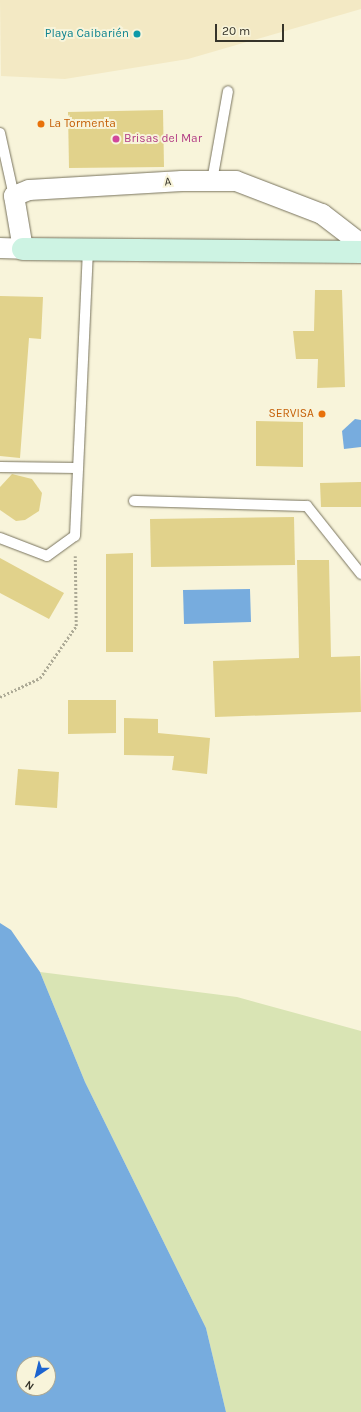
<!DOCTYPE html>
<meta charset="utf-8">
<style>
body{margin:0}
#map{position:relative;width:361px;height:1412px;overflow:hidden;background:#f8f4da;font-family:Karla,sans-serif}
div>[style]{position:absolute}
.green>*{inset:0;background:#d9e4b4}
.sand>*{inset:0;background:#f3e9c4}
.water>*{inset:0;background:#77acde}
.building>*{inset:0;background:#e1d28b}
.path>*{height:2.5px;margin-top:-1.25px;transform-origin:0;background:repeating-linear-gradient(90deg,#adaa96 0 2px,transparent 0 4px)}
.roads{filter:drop-shadow(0 0 1px #78735d) drop-shadow(0 0 1px #78735d)}
.lane>*{height:10px;margin:-5px;padding:0 5px;transform-origin:5px;border-radius:5px;background:#fff}
.street>*{height:20px;margin:-10px;padding:0 10px;transform-origin:10px;border-radius:10px;background:#fff}
.secondary>*{height:22px;margin:-11px;padding:0 11px;transform-origin:11px;border-radius:11px;background:#cdf3e3}
.dots>*{width:11px;height:11px;translate:-50% -50%;box-sizing:border-box;border:2px solid #f8f4da;border-radius:50%}
span{translate:-50% -50%;white-space:nowrap;text-align:center;line-height:1.15;-webkit-text-stroke:4px #f8f4da;paint-order:stroke}
.culture-label{font-size:12px;color:#0d838f}
.right{translate:-100% -50%;text-align:right}
.food-label{font-size:12px;color:#c56008}
.left{translate:0 -50%;text-align:left}
.hotel-label{font-size:12px;color:#b23c85}
.street-label{font-size:12px;color:#36342a}
.north{position:absolute;left:16px;top:1356px;width:40px;height:40px;box-sizing:border-box;background:#f8f4da;border:1px solid #aaa794;border-radius:50%;rotate:215deg;font-size:11px;font-weight:700;line-height:16px;text-align:center;color:#36342a}
.north::after{content:'';display:block;margin:auto;width:14px;height:18px;background:#1c64d0;clip-path:polygon(50% 0,100% 100%,50% 72%,0 100%)}
.scale{position:absolute;left:215px;top:24px;width:69px;height:18px;box-sizing:border-box;border:2px solid #36342a;border-top:0;padding-left:5px;font-size:12px;line-height:14px;white-space:nowrap;color:#36342a;-webkit-text-stroke:3px #f8f4da;paint-order:stroke}
</style>
<div id="map">
<div class="green">
<i style="clip-path:polygon(40px 972px,237px 997px,361px 1031px,361px 1412px,226px 1412px,206px 1328px,85px 1082px)"></i>
</div>
<div class="sand">
<i style="clip-path:polygon(0 0,361px 0,361px 9px,188px 59px,65px 79px,1px 76px)"></i>
</div>
<div class="water">
<i style="clip-path:polygon(355px 419px,361px 420px,361px 447px,344px 449px,342px 431px)"></i>
<i style="clip-path:polygon(250px 589px,251px 622px,184px 624px,183px 590px)"></i>
<i style="clip-path:polygon(evenodd,0 923px,11px 930px,40px 972px,85px 1082px,206px 1328px,226px 1412px,0 1412px,0 923px,24px 1364px,48px 1364px,48px 1388px,24px 1388px,24px 1364px)"></i>
</div>
<div class="building">
<i style="clip-path:polygon(163px 110px,164px 167px,69px 168px,68px 112px)"></i>
<i style="clip-path:polygon(315px 290px,342px 290px,345px 387px,317px 388px,318px 359px,296px 359px,293px 331px,314px 331px)"></i>
<i style="clip-path:polygon(0 296px,43px 297px,41px 339px,29px 338px,20px 458px,0 456px)"></i>
<i style="clip-path:polygon(256px 421px,303px 422px,303px 467px,256px 466px)"></i>
<i style="clip-path:polygon(12px 474px,32px 479px,42px 493px,39px 511px,25px 520px,16px 521px,0 510px,0 487px)"></i>
<i style="clip-path:polygon(361px 482px,361px 507px,321px 507px,320px 483px)"></i>
<i style="clip-path:polygon(294px 517px,295px 565px,151px 567px,150px 519px)"></i>
<i style="clip-path:polygon(133px 553px,133px 652px,106px 652px,106px 554px)"></i>
<i style="clip-path:polygon(0 558px,64px 593px,49px 619px,0 593px)"></i>
<i style="clip-path:polygon(297px 560px,329px 560px,331px 657px,360px 656px,361px 712px,215px 717px,213px 661px,299px 658px)"></i>
<i style="clip-path:polygon(68px 700px,116px 700px,116px 733px,68px 734px)"></i>
<i style="clip-path:polygon(124px 718px,158px 719px,158px 733px,210px 738px,207px 774px,172px 770px,174px 756px,124px 755px)"></i>
<i style="clip-path:polygon(18px 769px,59px 772px,57px 808px,15px 805px)"></i>
</div>
<div class="path">
<i style="left:0;top:697px;width:44px;rotate:-25.4deg"></i>
<i style="left:40px;top:678px;width:63px;rotate:-55.3deg"></i>
<i style="left:76px;top:626px;width:70px;rotate:-90.8deg"></i>
</div>
<div class="roads">
<div class="lane">
<i style="left:0;top:133px;width:65px;rotate:77.5deg"></i>
<i style="left:212px;top:181px;width:91px;rotate:-79.9deg"></i>
<i style="left:0;top:467px;width:77px;rotate:0.7deg"></i>
<i style="left:134px;top:501px;width:173px;rotate:1.7deg"></i>
<i style="left:307px;top:506px;width:87px;rotate:51.5deg"></i>
<i style="left:0;top:538px;width:50px;rotate:21deg"></i>
<i style="left:47px;top:556px;width:34px;rotate:-36deg"></i>
<i style="left:75px;top:536px;width:285px;rotate:-87.4deg"></i>
</div>
<div class="street">
<i style="left:0;top:248px;width:23px;rotate:2deg"></i>
<i style="left:23px;top:249px;width:54px;rotate:-99.6deg"></i>
<i style="left:14px;top:196px;width:16px;rotate:-22deg"></i>
<i style="left:29px;top:190px;width:153px;rotate:-3.4deg"></i>
<i style="left:182px;top:181px;width:54px"></i>
<i style="left:236px;top:181px;width:92px;rotate:21deg"></i>
<i style="left:322px;top:214px;width:49px;rotate:37.6deg"></i>
</div>
<div class="secondary">
<i style="left:23px;top:249px;width:338px;rotate:0.5deg"></i>
</div>
</div>
<div class="dots">
<i style="left:137px;top:34px;background:#0f9aa8"></i>
<i style="left:41px;top:124px;background:#e8710a"></i>
<i style="left:116px;top:139px;background:#d1479c"></i>
<i style="left:322px;top:414px;background:#e8710a"></i>
</div>
<div class="culture-label">
<span class="right" style="left:129px;top:34px">Playa Caibarién</span>
</div>
<div class="food-label">
<span class="left" style="left:49px;top:124px">La Tormenta</span>
<span class="right" style="left:314px;top:414px">SERVISA</span>
</div>
<div class="hotel-label">
<span class="left" style="left:124px;top:139px">Brisas del Mar</span>
</div>
<div class="street-label">
<span style="left:168px;top:182px;rotate:-5deg">A</span>
</div>
<div class="north">N</div>
<div class="scale">20 m</div>
</div>
